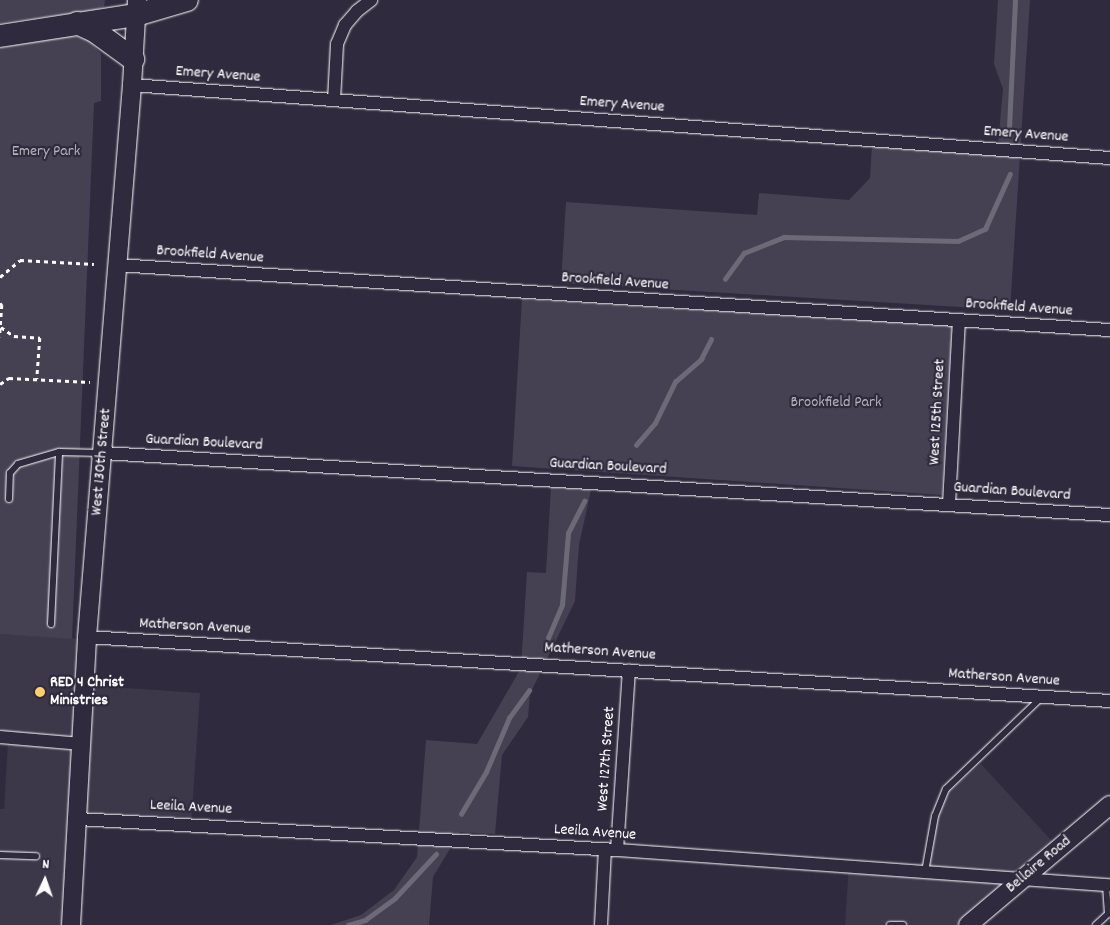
<!DOCTYPE html>
<style>
body{margin:0}
#map{position:relative;width:1110px;height:925px;overflow:hidden;background:#2f2a3d;font-family:Dekko,sans-serif}
div>[style]{position:absolute}
.built>*{inset:0;background:#3c3749}
.green>*{inset:0;background:#464152}
.stream>*{height:4.5px;margin:-2.25px;padding:0 2.25px;transform-origin:2.25px;border-radius:2.25px;background:#6d6a77}
.path>*{height:2.5px;margin-top:-1.25px;transform-origin:0;background:repeating-linear-gradient(90deg,#fff 0 4px,transparent 0 8px)}
.roads{filter:drop-shadow(0 0 1px #fff) drop-shadow(0 0 1px #fff)}
.lane>*{height:6px;margin:-3px;padding:0 3px;transform-origin:3px;border-radius:3px;background:#2f2a3d}
.street>*{height:12px;margin:-6px;padding:0 6px;transform-origin:6px;border-radius:6px;background:#2f2a3d}
.secondary>*{height:18px;margin:-9px;padding:0 9px;transform-origin:9px;border-radius:9px;background:#2f2a3d}
.highway>*{height:22px;margin:-11px;padding:0 11px;transform-origin:11px;border-radius:11px;background:#2f2a3d}
.dots>*{width:14px;height:14px;translate:-50% -50%;box-sizing:border-box;border:2px solid #2f2a3d;border-radius:50%}
span{translate:-50% -50%;white-space:nowrap;text-align:center;line-height:1.15;-webkit-text-stroke:4.5px #2f2a3d;paint-order:stroke}
.street-label{font-size:16px;color:#fff}
.park-label{font-size:16px;color:#b5b3ba}
.poi-label{font-size:16px;color:#fff;font-weight:700}
.left{translate:0 -50%;text-align:left}
.north{position:absolute;left:20px;top:855px;width:50px;height:50px;-webkit-text-stroke:4px #2f2a3d;paint-order:stroke;rotate:3deg;font-size:14px;font-weight:700;line-height:20px;text-align:center;color:#fff}
.north::after{content:'';display:block;margin:auto;width:18px;height:22px;background:#fff;clip-path:polygon(50% 0,100% 100%,50% 72%,0 100%)}
</style>
<div id="map">
<div class="built">
<i style="clip-path:polygon(0 634px,83px 639px,81px 685px,200px 693px,191px 828px,84px 824px,78px 925px,0 925px,0 809px,4px 809px,8px 743px,0 742px)"></i>
<i style="clip-path:polygon(981px 764px,1063px 853px,980px 925px,845px 925px,849px 863px,928px 869px,937px 817px,949px 791px)"></i>
</div>
<div class="green">
<i style="clip-path:polygon(0 0,105px 0,104px 7px,94px 10px,0 23px)"></i>
<i style="clip-path:polygon(998px 0,1030px 0,1010px 310px,561px 283px,566px 202px,757px 215px,759px 193px,849px 200px,870px 178px,872px 145px,997px 155px,1003px 89px,994px 64px)"></i>
<i style="clip-path:polygon(68px 35px,89px 40px,101px 54px,101px 101px,94px 103px,72px 639px,0 634px,0 48px)"></i>
<i style="clip-path:polygon(522px 299px,952px 325px,942px 495px,512px 466px)"></i>
<i style="clip-path:polygon(551px 487px,591px 490px,579px 545px,575px 601px,530px 694px,528px 717px,502px 755px,495px 834px,460px 832px,433px 877px,429px 925px,331px 925px,361px 915px,394px 890px,417px 857px,426px 740px,477px 744px,521px 668px,527px 572px,546px 573px)"></i>
</div>
<div class="stream">
<i style="left:1009px;top:128px;width:128px;rotate:-87.3deg"></i>
<i style="left:725px;top:279px;width:32px;rotate:-54deg"></i>
<i style="left:744px;top:253px;width:43px;rotate:-21.8deg"></i>
<i style="left:784px;top:237px;width:174px;rotate:1.3deg"></i>
<i style="left:958px;top:241px;width:30px;rotate:-24deg"></i>
<i style="left:985px;top:229px;width:60px;rotate:-65.6deg"></i>
<i style="left:636px;top:445px;width:29px;rotate:-49deg"></i>
<i style="left:655px;top:423px;width:46px;rotate:-64deg"></i>
<i style="left:675px;top:382px;width:35px;rotate:-41deg"></i>
<i style="left:701px;top:359px;width:22px;rotate:-63deg"></i>
<i style="left:548px;top:638px;width:36px;rotate:-67deg"></i>
<i style="left:562px;top:605px;width:72px;rotate:-85.2deg"></i>
<i style="left:568px;top:533px;width:36px;rotate:-63deg"></i>
<i style="left:461px;top:814px;width:49px;rotate:-59.2deg"></i>
<i style="left:486px;top:772px;width:59px;rotate:-66.9deg"></i>
<i style="left:509px;top:718px;width:34px;rotate:-54deg"></i>
<i style="left:348px;top:925px;width:18px;rotate:-16deg"></i>
<i style="left:365px;top:920px;width:37px;rotate:-36deg"></i>
<i style="left:395px;top:898px;width:60px;rotate:-47deg"></i>
</div>
<div class="path">
<i style="left:0;top:277px;width:26px;rotate:-40deg"></i>
<i style="left:20px;top:260px;width:74px;rotate:3.1deg"></i>
<i style="left:0;top:303px;width:3px;rotate:45deg"></i>
<i style="left:2px;top:305px;width:32px;rotate:94deg"></i>
<i style="left:1px;top:327px;width:16px;rotate:35deg"></i>
<i style="left:14px;top:336px;width:26px;rotate:4deg"></i>
<i style="left:40px;top:338px;width:41px;rotate:94.2deg"></i>
<i style="left:0;top:384px;width:11px;rotate:-34deg"></i>
<i style="left:9px;top:378px;width:81px;rotate:2.8deg"></i>
</div>
<div class="roads">
<div class="lane">
<i style="left:9px;top:499px;width:26px;rotate:-88deg"></i>
<i style="left:10px;top:473px;width:12px;rotate:-48deg"></i>
<i style="left:18px;top:464px;width:43px;rotate:-16.3deg"></i>
<i style="left:51px;top:624px;width:172px;rotate:-87.3deg"></i>
<i style="left:59px;top:452px;width:42px;rotate:1.4deg"></i>
<i style="left:0;top:855px;width:36px;rotate:2deg"></i>
<i style="left:925px;top:872px;width:57px;rotate:-79.9deg"></i>
<i style="left:935px;top:816px;width:29px;rotate:-68deg"></i>
<i style="left:946px;top:789px;width:133px;rotate:-43.8deg"></i>
<i style="left:890px;top:925px;width:13px"></i>
<i style="left:1096px;top:925px;width:16px;rotate:-43deg"></i>
<i style="left:1108px;top:914px;width:30px;rotate:-94deg"></i>
</div>
<div class="street">
<i style="left:132px;top:85px;width:981px;rotate:4.27deg"></i>
<i style="left:334px;top:100px;width:56px;rotate:-86.9deg"></i>
<i style="left:337px;top:44px;width:21px;rotate:-67deg"></i>
<i style="left:345px;top:25px;width:18px;rotate:-49deg"></i>
<i style="left:357px;top:11px;width:18px;rotate:-38deg"></i>
<i style="left:117px;top:265px;width:995px;rotate:3.75deg"></i>
<i style="left:104px;top:453px;width:1008px;rotate:3.53deg"></i>
<i style="left:949px;top:504px;width:183px;rotate:-86.9deg"></i>
<i style="left:87px;top:637px;width:1025px;rotate:3.58deg"></i>
<i style="left:0;top:737px;width:82px;rotate:4.9deg"></i>
<i style="left:78px;top:819px;width:540px;rotate:3.29deg"></i>
<i style="left:617px;top:850px;width:494px;rotate:4.1deg"></i>
<i style="left:617px;top:850px;width:180px;rotate:-86.2deg"></i>
<i style="left:601px;top:925px;width:76px;rotate:-87deg"></i>
</div>
<div class="secondary">
<i style="left:71px;top:925px;width:288px;rotate:-86.8deg"></i>
<i style="left:87px;top:637px;width:554px;rotate:-85.34deg"></i>
<i style="left:132px;top:85px;width:85px;rotate:-86.6deg"></i>
<i style="left:968px;top:925px;width:186px;rotate:-40.2deg"></i>
</div>
<div class="highway">
<i style="left:77px;top:23px;width:21px;rotate:25deg"></i>
<i style="left:96px;top:32px;width:46px;rotate:36.1deg"></i>
<i style="left:0;top:36px;width:138px;rotate:-8.8deg"></i>
<i style="left:136px;top:15px;width:53px;rotate:-16.4deg"></i>
</div>
</div>
<div class="dots">
<i style="left:40px;top:692px;background:#ffd166"></i>
</div>
<div class="street-label">
<span style="left:218px;top:75px;rotate:4deg">Emery Avenue</span>
<span style="left:622px;top:105px;rotate:4deg">Emery Avenue</span>
<span style="left:1026px;top:135px;rotate:4deg">Emery Avenue</span>
<span style="left:210px;top:255px;rotate:4deg">Brookfield Avenue</span>
<span style="left:615px;top:282px;rotate:4deg">Brookfield Avenue</span>
<span style="left:1019px;top:308px;rotate:4deg">Brookfield Avenue</span>
<span style="left:938px;top:412px;rotate:-87deg">West 125th Street</span>
<span style="left:204px;top:443px;rotate:3deg">Guardian Boulevard</span>
<span style="left:102px;top:462px;rotate:-85deg">West 130th Street</span>
<span style="left:608px;top:467px;rotate:3deg">Guardian Boulevard</span>
<span style="left:1012px;top:492px;rotate:4deg">Guardian Boulevard</span>
<span style="left:195px;top:627px;rotate:3deg">Matherson Avenue</span>
<span style="left:600px;top:652px;rotate:4deg">Matherson Avenue</span>
<span style="left:1004px;top:678px;rotate:4deg">Matherson Avenue</span>
<span style="left:607px;top:759px;rotate:-86deg">West 127th Street</span>
<span style="left:191px;top:808px;rotate:3deg">Leeila Avenue</span>
<span style="left:595px;top:833px;rotate:4deg">Leeila Avenue</span>
<span style="left:1039px;top:865px;rotate:-40deg">Bellaire Road</span>
</div>
<div class="park-label">
<span style="left:46px;top:152px">Emery Park</span>
<span style="left:836px;top:403px">Brookfield Park</span>
</div>
<div class="poi-label">
<span class="left" style="left:50px;top:692px">RED 4 Christ<br>Ministries</span>
</div>
<div class="north">N</div>
</div>
